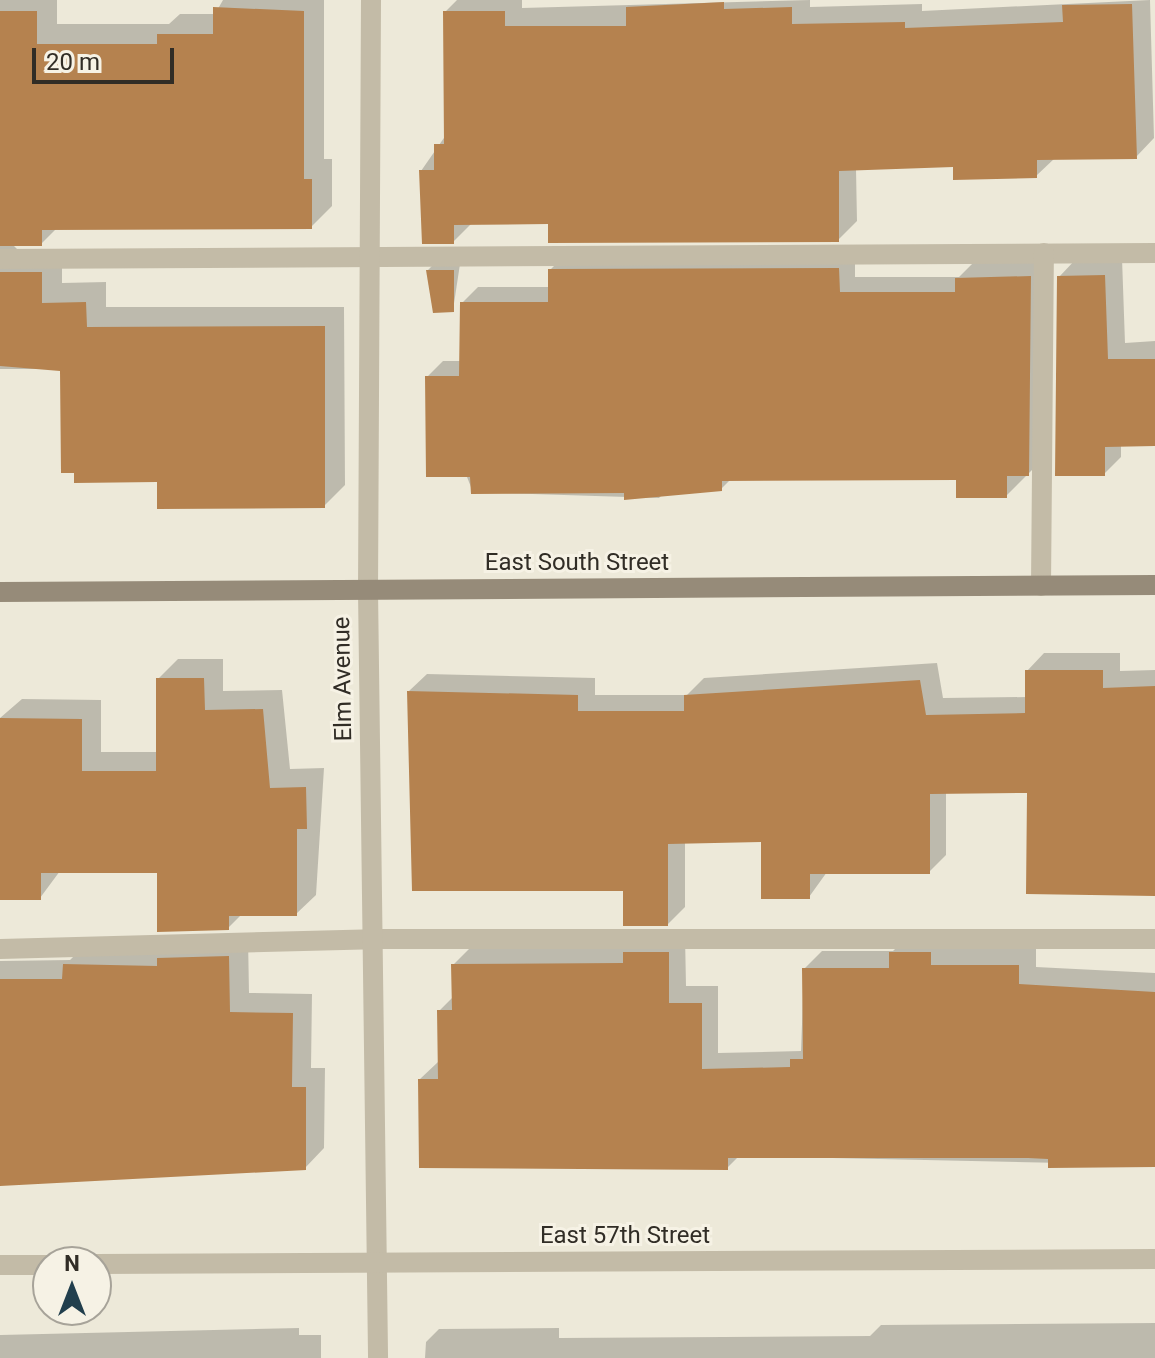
<!DOCTYPE html>
<style>
body{margin:0}
#map{position:relative;width:1155px;height:1358px;overflow:hidden;background:#ede9d9;font-family:Roboto,sans-serif}
div>[style]{position:absolute}
.shadow>*{inset:0;background:#0003}
.building>*{inset:0;background:#b5824f}
.lane>*{height:20px;margin:-10px;padding:0 10px;transform-origin:10px;border-radius:10px;background:#c3bba7}
.street>*{height:20px;margin:-10px;padding:0 10px;transform-origin:10px;border-radius:10px;background:#c3bba7}
.secondary>*{height:20px;margin:-10px;padding:0 10px;transform-origin:10px;border-radius:10px;background:#968b79}
span{translate:-50% -50%;white-space:nowrap;text-align:center;line-height:1.15;-webkit-text-stroke:6px #f6f2e5;paint-order:stroke}
.street-label{font-size:24px;color:#312d26}
.north{position:absolute;left:32px;top:1246px;width:80px;height:80px;box-sizing:border-box;background:#f6f2e5;border:2px solid #a7a399;border-radius:50%;rotate:0deg;font-size:22px;font-weight:700;line-height:32px;text-align:center;color:#312d26}
.north::after{content:'';display:block;margin:auto;width:28px;height:36px;background:#223f4d;clip-path:polygon(50% 0,100% 100%,50% 72%,0 100%)}
.scale{position:absolute;left:32px;top:48px;width:142px;height:36px;box-sizing:border-box;border:4px solid #312d26;border-top:0;padding-left:10px;font-size:24px;line-height:28px;white-space:nowrap;color:#312d26;-webkit-text-stroke:6px #f6f2e5;paint-order:stroke}
</style>
<div id="map">
<div class="shadow">
<i style="clip-path:polygon(0 0,57px 0,57px 24px,169px 24px,180px 14px,215px 14px,223px 0,324px 0,324px 159px,332px 159px,332px 206px,311px 227px,57px 228px,41px 244px,12px 244px,20px 252px,62px 252px,62px 283px,106px 282px,106px 307px,344px 307px,345px 485px,324px 506px,159px 480px,61px 369px,0 369px)"></i>
<i style="clip-path:polygon(457px 0,522px 0,522px 8px,810px 0,810px 7px,922px 4px,922px 11px,1150px 0,1154px 138px,1136px 157px,1055px 158px,1036px 176px,955px 165px,856px 169px,857px 221px,838px 240px,550px 222px,472px 223px,453px 242px,421px 171px,446px 135px,445px 12px)"></i>
<i style="clip-path:polygon(855px 252px,855px 277px,959px 277px,974px 262px,1046px 261px,1044px 458px,1006px 496px,958px 478px,731px 479px,721px 489px,667px 490px,659px 498px,473px 492px,427px 377px,443px 361px,461px 361px,462px 303px,478px 287px,550px 287px,550px 270px,566px 254px)"></i>
<i style="clip-path:polygon(1122px 258px,1125px 343px,1155px 341px,1155px 444px,1121px 445px,1121px 457px,1104px 474px,1059px 277px,1076px 259px)"></i>
<i style="clip-path:polygon(434px 264px,460px 264px,453px 310px,428px 270px)"></i>
<i style="clip-path:polygon(1044px 653px,1120px 653px,1120px 671px,1155px 670px,1155px 893px,1029px 791px,946px 791px,946px 855px,929px 872px,827px 872px,809px 897px,763px 840px,685px 842px,685px 907px,668px 924px,409px 691px,427px 674px,595px 678px,595px 695px,687px 695px,704px 678px,937px 663px,943px 698px,1027px 697px,1027px 671px)"></i>
<i style="clip-path:polygon(178px 659px,223px 659px,223px 691px,282px 690px,290px 769px,324px 768px,316px 895px,296px 914px,242px 914px,228px 928px,159px 871px,60px 871px,40px 898px,0 898px,0 718px,22px 699px,101px 700px,101px 752px,158px 752px,158px 679px)"></i>
<i style="clip-path:polygon(685px 935px,686px 986px,718px 986px,718px 1053px,801px 1051px,804px 969px,822px 951px,893px 951px,909px 935px,1036px 949px,1036px 967px,1155px 973px,1155px 1165px,739px 1156px,727px 1168px,420px 1079px,438px 1062px,439px 1011px,454px 996px,453px 965px,471px 947px)"></i>
<i style="clip-path:polygon(248px 937px,249px 993px,312px 994px,311px 1068px,325px 1068px,324px 1148px,305px 1168px,0 1184px,0 961px,70px 960px,84px 946px)"></i>
<i style="clip-path:polygon(1155px 1323px,1155px 1358px,425px 1358px,426px 1342px,439px 1329px,559px 1328px,559px 1338px,870px 1336px,881px 1325px)"></i>
<i style="clip-path:polygon(299px 1328px,299px 1335px,321px 1335px,321px 1358px,0 1358px,0 1335px)"></i>
</div>
<div class="building">
<i style="clip-path:polygon(724px 2px,724px 9px,792px 7px,792px 24px,905px 22px,905px 28px,1063px 22px,1062px 5px,1132px 4px,1137px 159px,1037px 160px,1037px 178px,953px 180px,953px 167px,839px 171px,839px 242px,548px 243px,548px 224px,454px 225px,454px 244px,422px 244px,419px 170px,434px 170px,434px 144px,444px 144px,443px 11px,505px 11px,505px 26px,626px 26px,626px 7px)"></i>
<i style="clip-path:polygon(213px 7px,304px 11px,304px 179px,312px 179px,312px 229px,42px 230px,42px 246px,0 246px,0 11px,37px 11px,37px 44px,157px 44px,157px 34px,213px 34px)"></i>
<i style="clip-path:polygon(839px 268px,840px 292px,955px 292px,955px 278px,1031px 276px,1029px 476px,1007px 476px,1007px 498px,956px 498px,956px 480px,722px 481px,722px 491px,624px 500px,624px 493px,471px 494px,470px 477px,426px 477px,425px 376px,459px 376px,460px 302px,548px 302px,548px 269px)"></i>
<i style="clip-path:polygon(426px 270px,454px 270px,454px 312px,433px 313px)"></i>
<i style="clip-path:polygon(0 272px,42px 272px,42px 303px,86px 302px,87px 327px,325px 326px,325px 508px,157px 509px,157px 482px,74px 483px,74px 473px,61px 473px,60px 371px,0 366px)"></i>
<i style="clip-path:polygon(1105px 275px,1108px 359px,1155px 359px,1155px 446px,1105px 447px,1105px 476px,1055px 476px,1057px 276px)"></i>
<i style="clip-path:polygon(1025px 670px,1103px 670px,1103px 688px,1155px 686px,1155px 896px,1026px 894px,1027px 793px,930px 794px,930px 874px,810px 874px,810px 899px,761px 899px,761px 842px,668px 844px,668px 926px,623px 926px,623px 891px,412px 891px,407px 691px,578px 695px,578px 711px,684px 711px,684px 695px,920px 680px,926px 715px,1025px 713px)"></i>
<i style="clip-path:polygon(156px 678px,204px 678px,205px 710px,263px 709px,270px 788px,306px 787px,307px 829px,297px 829px,297px 916px,229px 916px,229px 930px,157px 932px,157px 873px,41px 873px,41px 900px,0 900px,0 718px,82px 719px,82px 771px,156px 771px)"></i>
<i style="clip-path:polygon(623px 952px,669px 952px,669px 1003px,702px 1003px,702px 1069px,790px 1067px,790px 1059px,803px 1059px,802px 968px,889px 968px,889px 952px,931px 952px,931px 965px,1019px 965px,1019px 984px,1155px 992px,1155px 1167px,1048px 1168px,1048px 1159px,1028px 1158px,728px 1158px,728px 1170px,419px 1168px,418px 1079px,438px 1079px,437px 1010px,452px 1010px,451px 964px,623px 963px)"></i>
<i style="clip-path:polygon(229px 956px,230px 1012px,293px 1013px,292px 1087px,306px 1087px,306px 1170px,0 1186px,0 979px,62px 979px,63px 964px,157px 966px,157px 958px)"></i>
</div>
<div class="lane">
<i style="left:0;top:259px;width:1155px;rotate:-0.3deg"></i>
<i style="left:1041px;top:586px;width:333px;rotate:-89.5deg"></i>
<i style="left:0;top:949px;width:373px;rotate:-1.5deg"></i>
<i style="left:373px;top:939px;width:782px"></i>
</div>
<div class="street">
<i style="left:371px;top:0;width:590px;rotate:90.29deg"></i>
<i style="left:368px;top:590px;width:768px;rotate:89.25deg"></i>
<i style="left:96px;top:1264px;width:1059px;rotate:-0.27deg"></i>
<i style="left:0;top:1265px;width:48px"></i>
</div>
<div class="secondary">
<i style="left:0;top:592px;width:1155px;rotate:-0.35deg"></i>
</div>
<div class="street-label">
<span style="left:577px;top:563px">East South Street</span>
<span style="left:343px;top:679px;rotate:-91deg">Elm Avenue</span>
<span style="left:625px;top:1236px">East 57th Street</span>
</div>
<div class="north">N</div>
<div class="scale">20 m</div>
</div>
